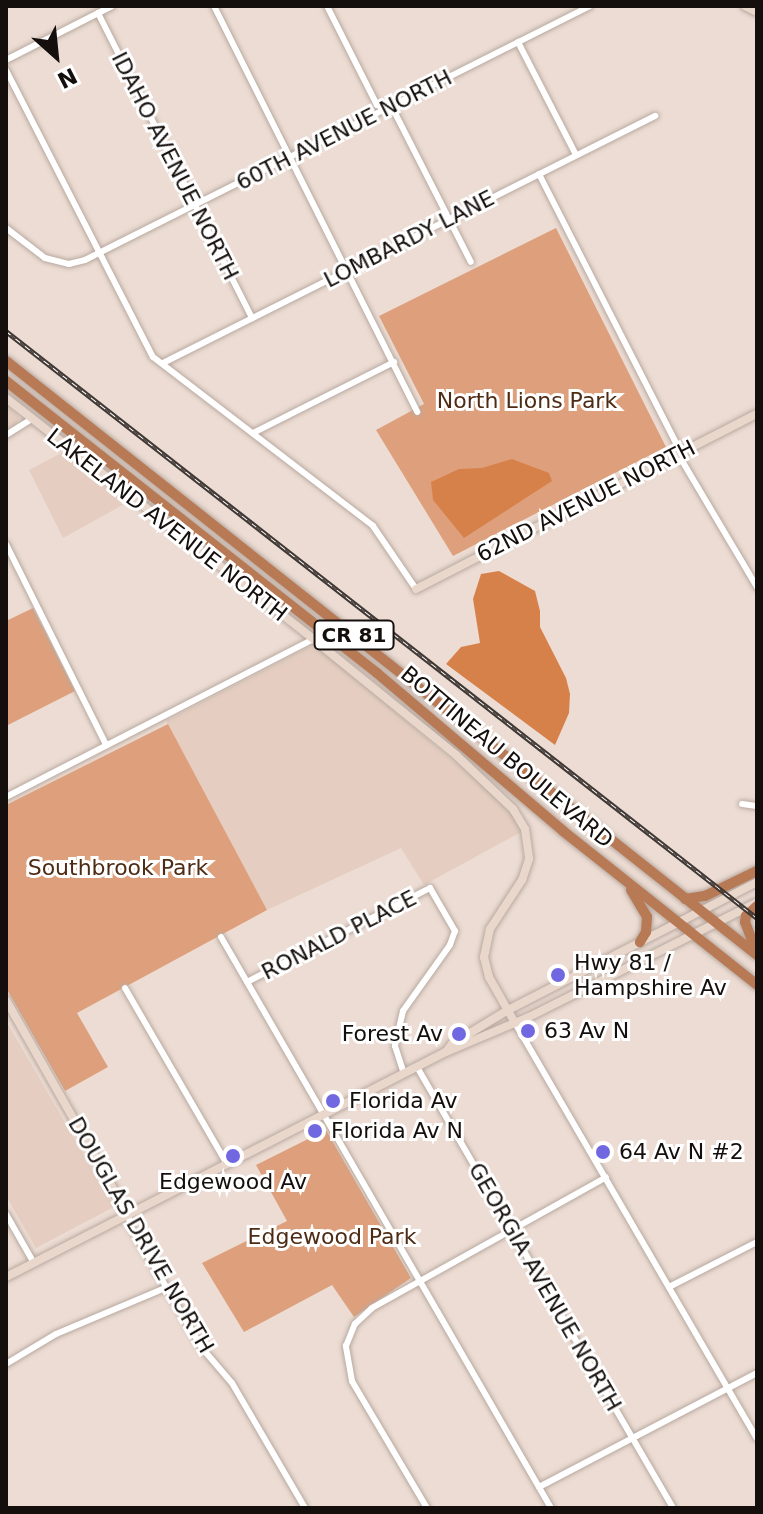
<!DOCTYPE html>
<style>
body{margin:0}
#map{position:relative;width:763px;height:1514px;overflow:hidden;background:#ecdcd3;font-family:"DejaVu Sans",sans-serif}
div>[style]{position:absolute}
.built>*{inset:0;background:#e5cec1}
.green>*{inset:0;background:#dea07c}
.water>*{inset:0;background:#d7814a}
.roads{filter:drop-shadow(0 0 2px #b8a9a0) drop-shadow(0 0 2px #b8a9a0)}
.street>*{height:6px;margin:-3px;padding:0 3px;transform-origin:3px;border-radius:3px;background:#fff}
.secondary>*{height:8px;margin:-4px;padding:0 4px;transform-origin:4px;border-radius:4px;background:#ead7cc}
.highway>*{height:10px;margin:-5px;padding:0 5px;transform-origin:5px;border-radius:5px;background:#b87a55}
.rail>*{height:5px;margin-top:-2.5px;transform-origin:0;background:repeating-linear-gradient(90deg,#fff 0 6px,#3e3733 0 12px);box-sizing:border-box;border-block:2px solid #3e3733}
.dots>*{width:22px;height:22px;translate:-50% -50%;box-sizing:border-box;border:4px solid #fff;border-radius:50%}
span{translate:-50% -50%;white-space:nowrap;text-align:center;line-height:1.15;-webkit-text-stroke:6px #fff;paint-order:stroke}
.shield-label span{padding:2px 6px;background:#fff;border:2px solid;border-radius:6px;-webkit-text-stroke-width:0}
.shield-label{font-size:20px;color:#140f0c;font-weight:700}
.street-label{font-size:22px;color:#140f0c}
.park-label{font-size:22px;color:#4e2b14}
.poi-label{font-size:22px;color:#140f0c}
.left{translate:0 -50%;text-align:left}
.right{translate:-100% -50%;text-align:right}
.frame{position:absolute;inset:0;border:8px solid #140f0c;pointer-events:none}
.north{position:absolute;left:16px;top:16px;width:80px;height:80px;-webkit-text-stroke:6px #fff;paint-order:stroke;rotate:153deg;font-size:22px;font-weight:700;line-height:32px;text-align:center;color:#140f0c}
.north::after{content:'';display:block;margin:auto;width:28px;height:36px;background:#140f0c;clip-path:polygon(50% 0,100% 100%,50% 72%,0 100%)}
</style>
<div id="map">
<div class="built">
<i style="clip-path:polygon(6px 404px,19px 417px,16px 426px,6px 431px)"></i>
<i style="clip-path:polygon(65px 451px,130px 501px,63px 538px,29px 470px)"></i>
<i style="clip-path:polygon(309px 647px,318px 648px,425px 737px,504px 804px,516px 817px,523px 831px,424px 885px,401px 848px,267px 910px,166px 721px)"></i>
<i style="clip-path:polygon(6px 1021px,114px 1207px,36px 1248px,6px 1196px)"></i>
</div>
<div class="green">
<i style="clip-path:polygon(556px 228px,666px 447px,453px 556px,376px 430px,424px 404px,379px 316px)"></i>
<i style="clip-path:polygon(33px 608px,75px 691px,6px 726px,6px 621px)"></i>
<i style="clip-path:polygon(168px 724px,267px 910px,77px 1013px,108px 1067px,65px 1091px,6px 988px,6px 805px)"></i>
<i style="clip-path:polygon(326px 1130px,411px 1278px,354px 1317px,332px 1285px,244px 1332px,202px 1263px,287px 1221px,256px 1165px)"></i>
</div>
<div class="water">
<i style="clip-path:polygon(512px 459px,549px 473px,552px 481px,464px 538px,433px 500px,431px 482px,459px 469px,482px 468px)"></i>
<i style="clip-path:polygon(499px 571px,535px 591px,540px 611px,540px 627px,566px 678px,570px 694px,569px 713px,555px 745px,446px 664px,461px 647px,480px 643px,473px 599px,481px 574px)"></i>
</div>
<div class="roads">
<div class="street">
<i style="left:214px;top:6px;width:454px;rotate:63.4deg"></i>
<i style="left:327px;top:6px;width:111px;rotate:63.2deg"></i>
<i style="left:377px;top:105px;width:20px;rotate:24deg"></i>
<i style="left:395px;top:113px;width:167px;rotate:63deg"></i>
<i style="left:98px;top:13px;width:342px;rotate:63.2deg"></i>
<i style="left:518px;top:42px;width:127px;rotate:62.8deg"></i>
<i style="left:6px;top:60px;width:119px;rotate:-27deg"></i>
<i style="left:6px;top:70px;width:322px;rotate:62.9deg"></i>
<i style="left:153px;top:357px;width:277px;rotate:37.5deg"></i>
<i style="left:373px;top:526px;width:76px;rotate:55.7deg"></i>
<i style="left:539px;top:174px;width:302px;rotate:63deg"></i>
<i style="left:676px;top:443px;width:11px;rotate:80deg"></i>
<i style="left:678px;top:454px;width:155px;rotate:59.3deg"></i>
<i style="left:6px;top:228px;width:49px;rotate:37.6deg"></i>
<i style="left:45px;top:258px;width:25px;rotate:14deg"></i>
<i style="left:69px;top:264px;width:16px;rotate:-14deg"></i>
<i style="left:85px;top:260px;width:565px;rotate:-26.7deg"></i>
<i style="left:163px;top:363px;width:551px;rotate:-26.66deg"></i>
<i style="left:253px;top:433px;width:158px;rotate:-26.7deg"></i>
<i style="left:6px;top:435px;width:31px;rotate:-32deg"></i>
<i style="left:6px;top:544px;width:225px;rotate:63.5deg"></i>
<i style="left:6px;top:797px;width:345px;rotate:-27.2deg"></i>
<i style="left:742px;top:804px;width:15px;rotate:8deg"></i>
<i style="left:221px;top:937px;width:660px;rotate:59.97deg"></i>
<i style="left:247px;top:982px;width:206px;rotate:-27.2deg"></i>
<i style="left:430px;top:888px;width:50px;rotate:59.8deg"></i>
<i style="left:455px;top:931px;width:15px;rotate:110deg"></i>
<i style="left:450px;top:945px;width:81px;rotate:125.5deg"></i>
<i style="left:403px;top:1011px;width:36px;rotate:103deg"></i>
<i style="left:395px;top:1046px;width:28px;rotate:72deg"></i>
<i style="left:125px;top:988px;width:203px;rotate:59.9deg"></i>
<i style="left:515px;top:1023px;width:480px;rotate:59.8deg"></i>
<i style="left:417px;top:1067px;width:510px;rotate:59.86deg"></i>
<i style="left:6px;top:1214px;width:56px;rotate:60.3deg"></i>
<i style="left:128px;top:1215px;width:12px;rotate:76deg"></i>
<i style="left:131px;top:1227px;width:140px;rotate:59.6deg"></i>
<i style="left:202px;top:1348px;width:46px;rotate:49.4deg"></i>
<i style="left:232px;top:1383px;width:145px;rotate:59.7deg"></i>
<i style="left:669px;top:1287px;width:99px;rotate:-27.1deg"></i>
<i style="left:6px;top:1364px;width:58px;rotate:-31deg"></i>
<i style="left:56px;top:1334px;width:121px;rotate:-22.9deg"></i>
<i style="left:539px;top:1487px;width:246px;rotate:-27.6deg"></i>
<i style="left:427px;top:1508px;width:147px;rotate:-120.6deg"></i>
<i style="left:352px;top:1381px;width:36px;rotate:-100deg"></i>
<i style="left:346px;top:1346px;width:24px;rotate:-68deg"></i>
<i style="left:355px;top:1324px;width:23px;rotate:-43deg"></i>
<i style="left:372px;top:1308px;width:268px;rotate:-29.2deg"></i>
</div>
<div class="secondary">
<i style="left:745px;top:6px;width:13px;rotate:27deg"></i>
<i style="left:6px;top:398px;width:390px;rotate:38.1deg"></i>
<i style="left:313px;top:639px;width:184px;rotate:39deg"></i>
<i style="left:456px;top:755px;width:79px;rotate:43.5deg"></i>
<i style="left:513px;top:809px;width:23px;rotate:59deg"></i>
<i style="left:525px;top:829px;width:30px;rotate:82deg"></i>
<i style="left:529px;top:859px;width:22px;rotate:108deg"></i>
<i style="left:522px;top:880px;width:59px;rotate:123.1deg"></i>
<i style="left:490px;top:929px;width:29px;rotate:102deg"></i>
<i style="left:484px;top:957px;width:21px;rotate:76deg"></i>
<i style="left:489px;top:977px;width:53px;rotate:60.5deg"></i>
<i style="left:416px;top:589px;width:383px;rotate:-27.2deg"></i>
<i style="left:6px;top:1000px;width:247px;rotate:60.4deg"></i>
<i style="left:446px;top:1052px;width:10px;rotate:-53deg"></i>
<i style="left:452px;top:1044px;width:66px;rotate:-31.3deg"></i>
<i style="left:508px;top:1010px;width:280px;rotate:-27.2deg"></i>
<i style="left:6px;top:1277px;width:494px;rotate:-27.1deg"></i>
<i style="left:446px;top:1052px;width:90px;rotate:-22.9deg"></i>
<i style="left:529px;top:1017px;width:254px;rotate:-26.7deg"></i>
</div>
<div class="highway">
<i style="left:6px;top:361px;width:958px;rotate:38.34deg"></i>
<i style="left:6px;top:381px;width:472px;rotate:38.2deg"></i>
<i style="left:377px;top:673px;width:244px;rotate:40.3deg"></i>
<i style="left:563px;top:831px;width:248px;rotate:38.4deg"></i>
<i style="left:631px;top:890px;width:31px;rotate:59deg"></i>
<i style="left:647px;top:917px;width:15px;rotate:94deg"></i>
<i style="left:646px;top:932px;width:12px;rotate:121deg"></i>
<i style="left:685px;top:899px;width:20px;rotate:-9deg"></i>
<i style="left:705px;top:896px;width:58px;rotate:-25.7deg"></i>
<i style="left:757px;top:906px;width:15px;rotate:138deg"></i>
<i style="left:746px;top:916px;width:6px;rotate:99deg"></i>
<i style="left:745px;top:922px;width:33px;rotate:69deg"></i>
</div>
</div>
<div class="rail">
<i style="left:6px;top:331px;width:953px;rotate:38.01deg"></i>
</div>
<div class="dots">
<i style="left:558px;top:975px;background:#7067e1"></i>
<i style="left:528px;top:1031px;background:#7067e1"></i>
<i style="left:459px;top:1034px;background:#7067e1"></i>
<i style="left:333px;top:1101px;background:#7067e1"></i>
<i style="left:315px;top:1131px;background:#7067e1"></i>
<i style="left:603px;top:1152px;background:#7067e1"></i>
<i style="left:233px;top:1156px;background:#7067e1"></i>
</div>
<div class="shield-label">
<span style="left:354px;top:635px">CR 81</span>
</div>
<div class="street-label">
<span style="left:344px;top:130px;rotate:-27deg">60TH AVENUE NORTH</span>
<span style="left:175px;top:166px;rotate:63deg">IDAHO AVENUE NORTH</span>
<span style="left:409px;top:239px;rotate:-27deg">LOMBARDY LANE</span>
<span style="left:586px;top:501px;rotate:-27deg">62ND AVENUE NORTH</span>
<span style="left:167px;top:525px;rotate:38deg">LAKELAND AVENUE NORTH</span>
<span style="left:507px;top:757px;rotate:40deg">BOTTINEAU BOULEVARD</span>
<span style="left:339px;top:935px;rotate:-27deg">RONALD PLACE</span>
<span style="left:141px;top:1235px;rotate:60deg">DOUGLAS DRIVE NORTH</span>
<span style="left:545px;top:1287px;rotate:60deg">GEORGIA AVENUE NORTH</span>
</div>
<div class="park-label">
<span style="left:527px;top:401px">North Lions Park</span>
<span style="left:118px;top:868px">Southbrook Park</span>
<span style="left:332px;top:1237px">Edgewood Park</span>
</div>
<div class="poi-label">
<span class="left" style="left:574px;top:975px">Hwy 81 /<br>Hampshire Av</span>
<span class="left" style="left:544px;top:1031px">63 Av N</span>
<span class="right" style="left:443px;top:1034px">Forest Av</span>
<span class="left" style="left:349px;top:1101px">Florida Av</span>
<span class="left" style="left:331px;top:1131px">Florida Av N</span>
<span class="left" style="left:619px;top:1152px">64 Av N #2</span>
<span style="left:233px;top:1182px">Edgewood Av</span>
</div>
<div class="frame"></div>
<div class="north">N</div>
</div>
